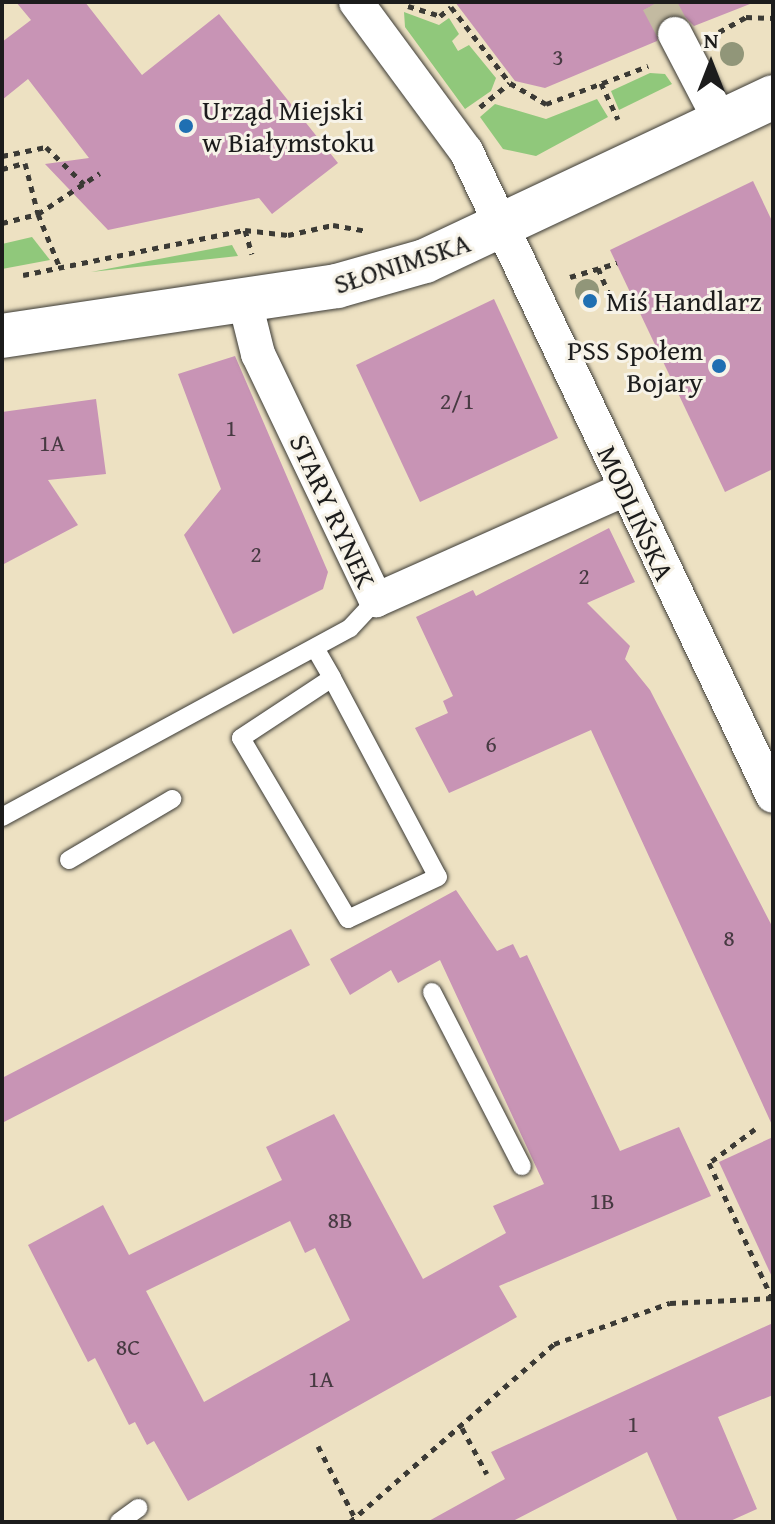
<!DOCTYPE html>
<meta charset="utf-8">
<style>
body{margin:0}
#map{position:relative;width:775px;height:1524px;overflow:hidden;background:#ede1c2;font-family:"Gentium Book Plus",serif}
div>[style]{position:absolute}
.green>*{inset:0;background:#90c87b}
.building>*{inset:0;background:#c894b5}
.street-tunnel>*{height:34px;margin-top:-17px;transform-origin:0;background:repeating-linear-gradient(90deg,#c3baa1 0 34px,transparent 0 51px)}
.path>*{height:5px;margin-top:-2.5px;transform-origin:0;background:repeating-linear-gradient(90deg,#3b3a35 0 6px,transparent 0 12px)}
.roads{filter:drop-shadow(0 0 2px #3b3a35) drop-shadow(0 0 2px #3b3a35)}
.lane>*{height:18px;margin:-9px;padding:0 9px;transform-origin:9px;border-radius:9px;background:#fff}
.street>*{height:34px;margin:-17px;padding:0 17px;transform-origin:17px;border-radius:17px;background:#fff}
.secondary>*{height:44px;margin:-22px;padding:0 22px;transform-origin:22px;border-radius:22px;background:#fff}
.trees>*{width:24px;height:24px;margin:-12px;border-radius:50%;background:#919679}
.dots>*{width:22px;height:22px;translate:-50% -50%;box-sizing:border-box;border:4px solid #f7f3e8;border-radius:50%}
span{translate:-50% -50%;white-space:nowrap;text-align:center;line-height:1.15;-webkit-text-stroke:6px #f7f3e8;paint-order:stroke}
.number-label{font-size:24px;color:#473a42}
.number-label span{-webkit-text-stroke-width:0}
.poi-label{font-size:28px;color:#1c1c1c}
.left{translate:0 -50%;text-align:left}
.right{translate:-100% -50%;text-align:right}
.street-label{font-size:28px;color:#1c1c1c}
.frame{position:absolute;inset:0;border:4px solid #1c1c1c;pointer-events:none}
.north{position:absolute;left:671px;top:24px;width:80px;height:80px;-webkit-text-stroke:6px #f7f3e8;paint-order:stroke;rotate:0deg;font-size:22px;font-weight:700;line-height:32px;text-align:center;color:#1c1c1c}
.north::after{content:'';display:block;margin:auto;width:28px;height:36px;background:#1c1c1c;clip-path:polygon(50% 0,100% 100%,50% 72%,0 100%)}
</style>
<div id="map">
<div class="green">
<i style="clip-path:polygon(404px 12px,439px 25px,449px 18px,459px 34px,452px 41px,458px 51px,469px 45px,496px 78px,491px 91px,465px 109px,405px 27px)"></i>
<i style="clip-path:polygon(650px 73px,665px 74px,672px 84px,619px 110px,611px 91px)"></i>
<i style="clip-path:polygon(597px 99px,608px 117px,536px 156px,503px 149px,480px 117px,495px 104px,546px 119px)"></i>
<i style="clip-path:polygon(32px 237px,50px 260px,2px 269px,2px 244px)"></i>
<i style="clip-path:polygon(232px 245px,238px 256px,91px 272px)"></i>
</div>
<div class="building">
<i style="clip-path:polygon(16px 2px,85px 2px,142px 75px,219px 14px,338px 163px,272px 214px,259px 198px,108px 230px,45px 164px,89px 158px,28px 79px,2px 100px,2px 42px,31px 20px)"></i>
<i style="clip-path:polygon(455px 2px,750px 2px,750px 4px,694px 26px,685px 17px,666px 16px,657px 41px,545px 88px,515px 81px)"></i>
<i style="clip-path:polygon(753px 181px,773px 223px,773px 469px,725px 492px,610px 250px)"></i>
<i style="clip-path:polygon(494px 299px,558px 438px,420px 502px,356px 365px)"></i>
<i style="clip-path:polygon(235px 356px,328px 572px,323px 589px,233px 634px,184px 535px,221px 489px,178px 374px)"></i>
<i style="clip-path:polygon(96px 399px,106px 474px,48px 480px,78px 525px,2px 565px,2px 412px)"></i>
<i style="clip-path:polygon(609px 528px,635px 582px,587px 603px,630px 646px,625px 659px,650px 690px,773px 928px,773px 1127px,591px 730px,449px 793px,415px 728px,448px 713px,443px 701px,453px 696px,416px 617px,473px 590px,476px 596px)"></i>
<i style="clip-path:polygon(evenodd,456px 890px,497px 951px,513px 944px,520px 958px,527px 955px,620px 1151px,679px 1127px,711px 1196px,499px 1286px,517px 1317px,188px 1501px,154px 1441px,147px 1445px,135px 1422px,129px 1425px,95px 1358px,88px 1362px,28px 1245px,103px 1205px,129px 1255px,282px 1180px,266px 1147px,334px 1114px,423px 1279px,506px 1233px,493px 1206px,544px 1184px,440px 960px,398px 983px,391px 970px,350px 995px,330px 959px,456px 890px,290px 1221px,305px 1253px,315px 1248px,350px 1320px,204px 1402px,146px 1291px,290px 1221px)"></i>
<i style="clip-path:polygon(291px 929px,310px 965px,2px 1123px,2px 1078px)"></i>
<i style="clip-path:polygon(773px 1137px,773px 1279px,719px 1162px)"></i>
<i style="clip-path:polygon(773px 1323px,773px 1395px,718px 1417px,757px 1509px,728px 1522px,678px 1522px,647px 1452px,511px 1522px,427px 1522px,505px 1479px,491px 1452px)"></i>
</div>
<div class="street-tunnel">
<i style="left:658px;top:2px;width:36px;rotate:62deg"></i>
</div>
<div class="path">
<i style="left:408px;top:6px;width:34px;rotate:17deg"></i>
<i style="left:440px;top:16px;width:14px;rotate:-39deg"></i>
<i style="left:451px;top:7px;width:96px;rotate:52.2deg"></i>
<i style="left:719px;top:32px;width:31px;rotate:-29deg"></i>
<i style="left:746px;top:17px;width:27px;rotate:2deg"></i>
<i style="left:601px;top:83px;width:40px;rotate:65deg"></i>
<i style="left:480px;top:107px;width:38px;rotate:-39deg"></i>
<i style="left:510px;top:83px;width:42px;rotate:30.3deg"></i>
<i style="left:546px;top:104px;width:109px;rotate:-20.4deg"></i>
<i style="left:2px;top:156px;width:45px;rotate:-11.6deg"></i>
<i style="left:46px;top:147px;width:53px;rotate:44.2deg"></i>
<i style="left:2px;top:169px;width:24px;rotate:-15deg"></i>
<i style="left:25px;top:163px;width:53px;rotate:75.7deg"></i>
<i style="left:38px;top:214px;width:74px;rotate:-33.5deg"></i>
<i style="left:2px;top:223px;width:37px;rotate:-14deg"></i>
<i style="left:38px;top:214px;width:58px;rotate:67.8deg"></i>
<i style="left:245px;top:230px;width:43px;rotate:6.6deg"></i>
<i style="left:288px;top:235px;width:46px;rotate:-12.5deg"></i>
<i style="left:333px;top:225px;width:34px;rotate:10deg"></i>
<i style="left:598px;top:268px;width:39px;rotate:67deg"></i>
<i style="left:23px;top:275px;width:227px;rotate:-11.5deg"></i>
<i style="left:245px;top:230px;width:25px;rotate:74deg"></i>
<i style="left:570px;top:277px;width:49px;rotate:-16.6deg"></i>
<i style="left:755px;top:1129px;width:57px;rotate:143.5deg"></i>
<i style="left:709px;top:1163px;width:149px;rotate:65deg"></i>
<i style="left:462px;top:1428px;width:52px;rotate:61.5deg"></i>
<i style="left:318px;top:1446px;width:81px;rotate:62.8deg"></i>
<i style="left:350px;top:1522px;width:271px;rotate:-41.1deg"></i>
<i style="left:554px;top:1344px;width:123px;rotate:-19.5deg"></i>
<i style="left:670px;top:1303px;width:103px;rotate:-2.8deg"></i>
</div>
<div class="roads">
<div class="lane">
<i style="left:315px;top:648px;width:34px;rotate:60deg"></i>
<i style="left:332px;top:678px;width:225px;rotate:62deg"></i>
<i style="left:438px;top:877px;width:99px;rotate:155deg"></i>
<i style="left:348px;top:919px;width:210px;rotate:-120.6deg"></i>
<i style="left:241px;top:738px;width:109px;rotate:-33.4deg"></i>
<i style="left:2px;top:817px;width:396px;rotate:-28.5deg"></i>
<i style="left:350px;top:628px;width:38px;rotate:-47deg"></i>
<i style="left:69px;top:860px;width:120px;rotate:-30.6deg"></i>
<i style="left:432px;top:992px;width:196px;rotate:62.7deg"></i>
<i style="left:119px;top:1522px;width:24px;rotate:-36deg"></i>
</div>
<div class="street">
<i style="left:356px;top:2px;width:185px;rotate:53.6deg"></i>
<i style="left:466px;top:151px;width:714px;rotate:64.55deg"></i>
<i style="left:675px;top:34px;width:99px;rotate:62.4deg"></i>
<i style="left:245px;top:302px;width:54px;rotate:76deg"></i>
<i style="left:258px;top:354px;width:273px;rotate:64.4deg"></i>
<i style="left:376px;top:600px;width:273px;rotate:-24deg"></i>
</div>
<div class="secondary">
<i style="left:2px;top:336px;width:339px;rotate:-8.5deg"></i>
<i style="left:337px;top:286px;width:91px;rotate:-15.9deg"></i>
<i style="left:425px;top:261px;width:385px;rotate:-25.2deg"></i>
</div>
</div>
<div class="trees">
<i style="left:732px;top:54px"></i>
<i style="left:587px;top:291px"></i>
</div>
<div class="dots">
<i style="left:186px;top:126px;background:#1f6fb2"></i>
<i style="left:590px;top:301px;background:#1f6fb2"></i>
<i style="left:719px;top:366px;background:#1f6fb2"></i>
</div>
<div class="number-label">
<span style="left:558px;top:57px">3</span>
<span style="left:457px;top:401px">2/1</span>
<span style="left:231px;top:428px">1</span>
<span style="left:52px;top:443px">1A</span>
<span style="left:256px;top:554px">2</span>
<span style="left:584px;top:576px">2</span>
<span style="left:491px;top:744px">6</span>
<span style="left:729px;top:938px">8</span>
<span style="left:602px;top:1201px">1B</span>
<span style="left:340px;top:1220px">8B</span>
<span style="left:128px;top:1347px">8C</span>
<span style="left:321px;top:1379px">1A</span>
<span style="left:633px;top:1424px">1</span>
</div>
<div class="poi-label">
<span class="left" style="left:202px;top:126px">Urząd Miejski<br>w Białymstoku</span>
<span class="left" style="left:606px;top:301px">Miś Handlarz</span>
<span class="right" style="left:703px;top:366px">PSS Społem<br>Bojary</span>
</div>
<div class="street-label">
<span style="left:402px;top:263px;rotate:-18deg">SŁONIMSKA</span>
<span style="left:333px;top:511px;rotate:65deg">STARY RYNEK</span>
<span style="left:636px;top:513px;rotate:65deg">MODLIŃSKA</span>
</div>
<div class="frame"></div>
<div class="north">N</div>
</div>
